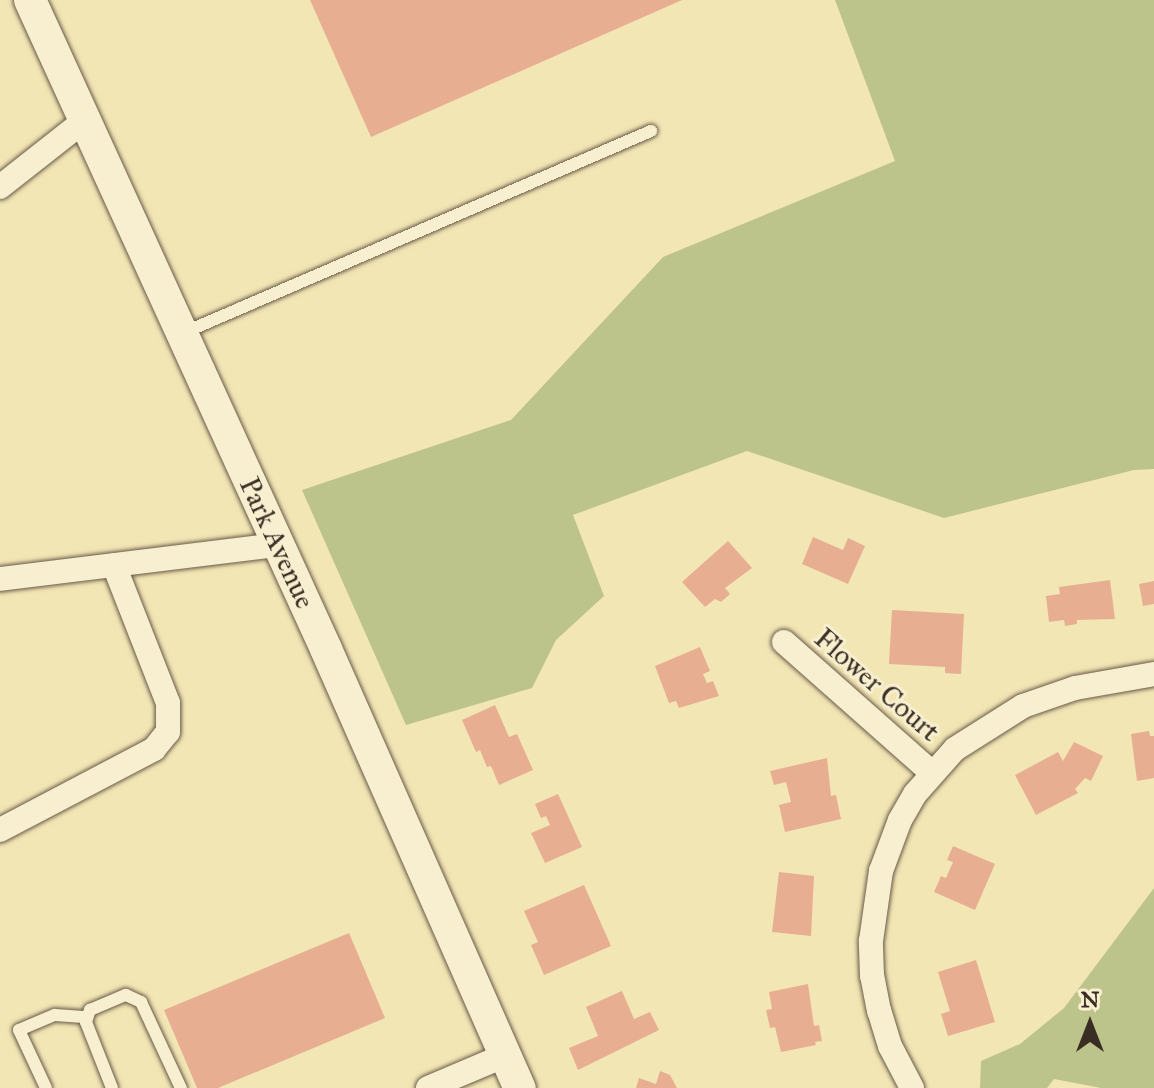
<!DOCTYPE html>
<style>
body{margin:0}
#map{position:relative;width:1154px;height:1088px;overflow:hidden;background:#f3e6b5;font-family:"IM FELL Great Primer",serif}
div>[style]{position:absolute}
.green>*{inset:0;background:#bcc48c}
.building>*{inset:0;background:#e8ae92}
.roads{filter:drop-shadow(0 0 2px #685b48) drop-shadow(0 0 2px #685b48)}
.lane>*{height:12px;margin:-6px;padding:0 6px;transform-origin:6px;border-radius:6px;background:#f7efcf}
.street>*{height:24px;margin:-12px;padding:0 12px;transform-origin:12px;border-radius:12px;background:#f7efcf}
.secondary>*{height:32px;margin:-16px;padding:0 16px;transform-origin:16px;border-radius:16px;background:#f7efcf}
span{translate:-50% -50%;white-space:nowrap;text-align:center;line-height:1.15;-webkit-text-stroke:6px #f7efcf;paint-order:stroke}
.street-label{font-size:28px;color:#3a2d24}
.north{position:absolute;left:1050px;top:984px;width:80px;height:80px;-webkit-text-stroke:6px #f7efcf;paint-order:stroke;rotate:0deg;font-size:22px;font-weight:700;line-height:32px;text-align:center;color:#3a2d24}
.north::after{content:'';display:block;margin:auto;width:28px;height:36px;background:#3a2d24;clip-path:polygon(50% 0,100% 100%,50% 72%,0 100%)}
</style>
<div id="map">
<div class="green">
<i style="clip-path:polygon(835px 0,1154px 0,1154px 469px,1134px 470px,944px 518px,747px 451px,573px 515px,604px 596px,556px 640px,532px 688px,406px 725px,302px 490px,511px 420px,663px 257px,895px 161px)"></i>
<i style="clip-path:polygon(1154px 888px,1154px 1088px,1101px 1088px,1054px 1079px,1047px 1088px,980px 1088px,981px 1061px,1020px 1044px,1064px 1008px)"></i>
</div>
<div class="building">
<i style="clip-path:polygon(310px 0,682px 0,371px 137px)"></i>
<i style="clip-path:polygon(813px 537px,843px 550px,848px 538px,865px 546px,848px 584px,802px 564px)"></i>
<i style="clip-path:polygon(728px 541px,752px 568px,725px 588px,730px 594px,721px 602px,715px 599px,705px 607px,682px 582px)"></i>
<i style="clip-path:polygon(1110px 580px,1115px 619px,1077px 620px,1077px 624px,1065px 626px,1064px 620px,1049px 622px,1046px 596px,1060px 594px,1059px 587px)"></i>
<i style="clip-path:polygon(1154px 581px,1154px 604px,1143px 606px,1139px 584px)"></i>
<i style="clip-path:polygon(892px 610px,964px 614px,961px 674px,945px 673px,945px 667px,889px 664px)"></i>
<i style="clip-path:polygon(700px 647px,710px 671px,703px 674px,707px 683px,713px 681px,719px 696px,679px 708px,676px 701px,669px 703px,655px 666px)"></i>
<i style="clip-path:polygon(495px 705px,509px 737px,517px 734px,533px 770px,499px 785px,491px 766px,487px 767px,480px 750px,476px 752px,462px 720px)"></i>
<i style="clip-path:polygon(1149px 731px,1150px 736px,1154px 736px,1154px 778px,1137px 781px,1131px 734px)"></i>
<i style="clip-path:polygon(1074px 742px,1103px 756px,1091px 781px,1085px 778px,1075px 789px,1078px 793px,1036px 815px,1015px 775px,1058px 752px,1063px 761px)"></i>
<i style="clip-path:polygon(827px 758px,831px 796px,836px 795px,841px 819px,785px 832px,779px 805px,791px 802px,786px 782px,774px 785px,770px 771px)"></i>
<i style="clip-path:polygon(558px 794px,582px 847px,545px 863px,531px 833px,550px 825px,546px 816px,541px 818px,535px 804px)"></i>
<i style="clip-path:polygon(953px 846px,995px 864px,975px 910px,934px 892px,941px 876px,946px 878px,953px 862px,947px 860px)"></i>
<i style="clip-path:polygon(779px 872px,814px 876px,811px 936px,772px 932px)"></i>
<i style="clip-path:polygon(584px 885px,611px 946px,544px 975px,531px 945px,538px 942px,524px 911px)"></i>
<i style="clip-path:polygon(349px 933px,385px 1018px,218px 1088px,197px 1088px,164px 1010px)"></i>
<i style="clip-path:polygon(976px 960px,995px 1022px,948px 1036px,941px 1014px,950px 1011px,938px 972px)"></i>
<i style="clip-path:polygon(808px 984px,814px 1026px,819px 1025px,822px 1041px,815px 1042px,816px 1045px,781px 1052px,775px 1027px,770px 1028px,766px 1010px,772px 1009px,769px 992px)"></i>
<i style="clip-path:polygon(622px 991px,634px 1019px,650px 1012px,659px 1030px,578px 1070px,569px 1048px,598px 1036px,586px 1007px)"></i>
<i style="clip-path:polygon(660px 1071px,670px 1075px,677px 1088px,636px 1088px,639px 1078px,656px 1084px)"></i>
</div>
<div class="roads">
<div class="lane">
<i style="left:183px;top:333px;width:510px;rotate:-23.35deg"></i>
<i style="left:46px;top:1088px;width:64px;rotate:-115deg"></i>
<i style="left:19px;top:1030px;width:39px;rotate:-23deg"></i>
<i style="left:55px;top:1015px;width:32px;rotate:4deg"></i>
<i style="left:112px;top:1088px;width:71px;rotate:-111.5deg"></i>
<i style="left:86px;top:1022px;width:13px;rotate:-72deg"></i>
<i style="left:90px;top:1010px;width:39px;rotate:-23deg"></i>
<i style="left:126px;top:995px;width:17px;rotate:25deg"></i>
<i style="left:141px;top:1002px;width:95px;rotate:65.1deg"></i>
</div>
<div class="street">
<i style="left:0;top:187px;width:108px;rotate:-38.2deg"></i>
<i style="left:0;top:579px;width:280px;rotate:-7deg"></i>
<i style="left:784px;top:642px;width:196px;rotate:41.5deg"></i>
<i style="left:0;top:830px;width:174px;rotate:-27.7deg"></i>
<i style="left:154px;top:749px;width:22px;rotate:-51deg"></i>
<i style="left:168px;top:732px;width:29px;rotate:-90deg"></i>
<i style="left:168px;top:703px;width:148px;rotate:-111.4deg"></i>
<i style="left:428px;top:1088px;width:85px;rotate:-22.9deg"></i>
<i style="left:912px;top:1088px;width:47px;rotate:-117.6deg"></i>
<i style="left:890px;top:1046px;width:37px;rotate:-107deg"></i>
<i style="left:879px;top:1011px;width:36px;rotate:-101deg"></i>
<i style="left:872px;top:976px;width:35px;rotate:-92deg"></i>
<i style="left:871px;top:941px;width:71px;rotate:-81.9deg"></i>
<i style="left:881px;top:871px;width:54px;rotate:-69.6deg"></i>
<i style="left:900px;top:820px;width:30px;rotate:-60deg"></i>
<i style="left:915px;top:794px;width:60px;rotate:-48.4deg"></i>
<i style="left:955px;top:749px;width:80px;rotate:-32.3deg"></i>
<i style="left:1023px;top:706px;width:55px;rotate:-19.1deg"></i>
<i style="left:1075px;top:688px;width:80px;rotate:-10deg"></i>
</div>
<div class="secondary">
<i style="left:30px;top:0;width:713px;rotate:65.48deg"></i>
<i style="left:326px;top:649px;width:480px;rotate:66.2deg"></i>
</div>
</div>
<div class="street-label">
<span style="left:277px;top:543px;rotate:65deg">Park Avenue</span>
<span style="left:877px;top:685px;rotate:41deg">Flower Court</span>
</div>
<div class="north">N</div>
</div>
